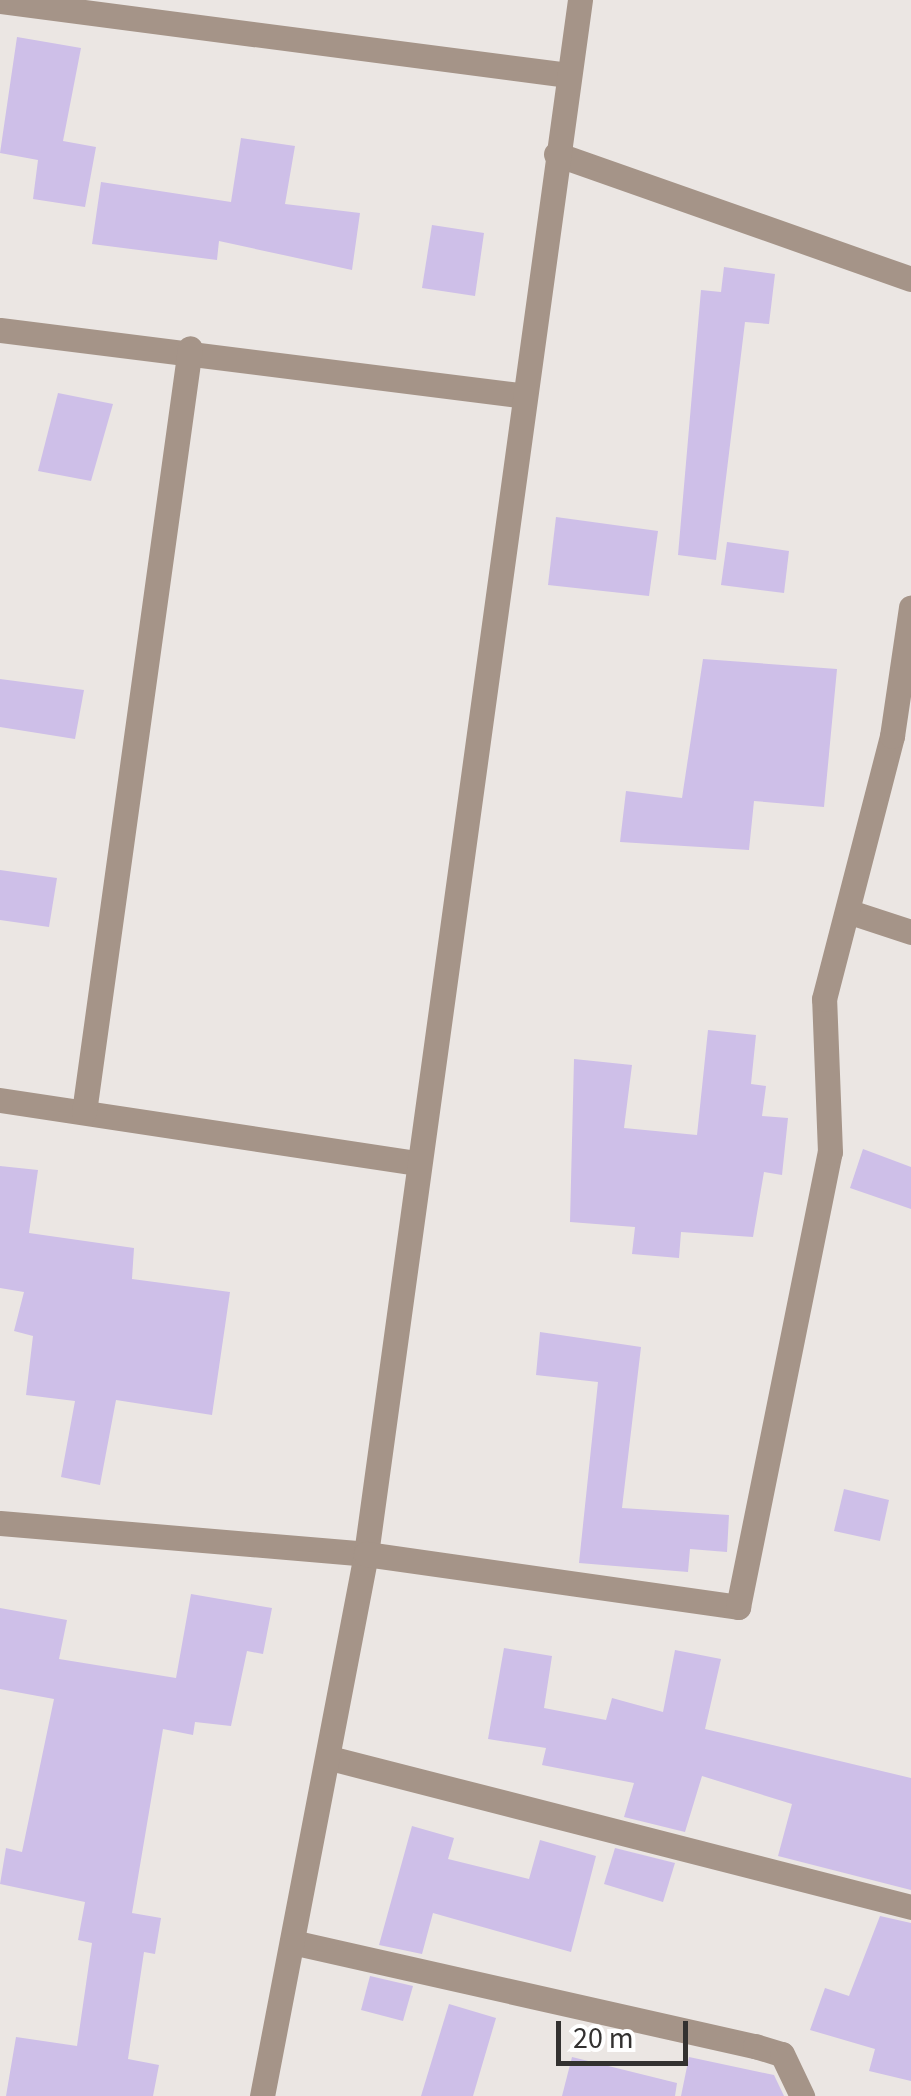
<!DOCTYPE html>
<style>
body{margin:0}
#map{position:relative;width:911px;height:2096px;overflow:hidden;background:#ebe6e3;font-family:"Source Sans 3",sans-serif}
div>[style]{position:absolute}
.building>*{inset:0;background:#cebfe8}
.street>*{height:25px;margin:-12.5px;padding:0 12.5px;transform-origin:12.5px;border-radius:12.5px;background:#a59488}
span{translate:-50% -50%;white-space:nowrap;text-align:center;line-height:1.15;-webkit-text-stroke:8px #fff;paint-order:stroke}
.scale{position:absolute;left:556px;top:2021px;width:132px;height:45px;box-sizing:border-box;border:5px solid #333130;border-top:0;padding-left:12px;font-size:30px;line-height:35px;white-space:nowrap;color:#333130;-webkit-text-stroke:8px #fff;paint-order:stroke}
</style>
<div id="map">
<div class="building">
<i style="clip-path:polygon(17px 37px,81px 48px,63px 141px,96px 147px,85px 207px,33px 199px,38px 160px,0 153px)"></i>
<i style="clip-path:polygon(241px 138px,295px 146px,285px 204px,360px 213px,352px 270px,219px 241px,217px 260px,92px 244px,101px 182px,231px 202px)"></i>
<i style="clip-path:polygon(432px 225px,484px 233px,475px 296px,422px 288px)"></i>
<i style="clip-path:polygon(724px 267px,775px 274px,769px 324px,745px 322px,716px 560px,678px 555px,701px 290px,721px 292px)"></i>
<i style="clip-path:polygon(58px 393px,113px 404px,91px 481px,38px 471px)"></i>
<i style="clip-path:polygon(556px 517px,658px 531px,649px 596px,548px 585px)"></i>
<i style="clip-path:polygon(727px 542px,789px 551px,784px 593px,721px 585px)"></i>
<i style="clip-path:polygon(703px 659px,837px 669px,824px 807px,754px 801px,749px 850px,620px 842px,626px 791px,682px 798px)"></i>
<i style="clip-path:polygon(0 679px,84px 690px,75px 739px,0 727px)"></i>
<i style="clip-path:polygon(0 870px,57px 878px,49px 927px,0 920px)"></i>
<i style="clip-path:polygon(708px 1030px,756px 1035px,751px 1084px,766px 1086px,762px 1116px,788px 1118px,782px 1175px,764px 1172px,753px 1237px,681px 1232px,679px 1258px,632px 1254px,635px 1227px,570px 1222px,574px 1059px,632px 1065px,624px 1128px,697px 1135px)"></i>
<i style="clip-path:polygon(863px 1149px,911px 1167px,911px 1209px,850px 1188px)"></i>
<i style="clip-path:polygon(0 1166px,38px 1170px,29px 1233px,134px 1248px,132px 1279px,230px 1292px,212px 1415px,116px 1400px,100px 1485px,61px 1477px,75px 1401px,26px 1395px,33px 1336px,14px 1331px,24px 1292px,0 1288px)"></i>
<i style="clip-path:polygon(540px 1332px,641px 1347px,622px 1508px,729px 1515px,727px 1552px,690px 1549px,688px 1572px,579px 1563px,598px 1382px,536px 1375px)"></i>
<i style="clip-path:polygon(844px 1489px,889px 1500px,880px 1541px,834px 1531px)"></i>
<i style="clip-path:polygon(191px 1594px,272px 1608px,263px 1654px,247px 1651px,231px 1726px,195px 1722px,193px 1735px,163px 1729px,132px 1913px,161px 1918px,155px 1954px,144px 1952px,128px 2059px,159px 2065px,153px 2096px,6px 2096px,16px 2037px,77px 2046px,92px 1943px,78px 1940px,85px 1902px,0 1884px,6px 1848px,22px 1852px,54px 1699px,0 1689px,0 1608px,67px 1620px,59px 1659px,176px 1678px)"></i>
<i style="clip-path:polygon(504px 1648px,552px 1656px,544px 1708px,606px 1720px,612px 1698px,663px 1712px,675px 1650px,721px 1659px,705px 1729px,911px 1778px,911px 1890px,778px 1856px,792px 1804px,702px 1776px,685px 1832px,624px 1817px,634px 1783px,542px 1765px,546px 1748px,488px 1739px)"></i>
<i style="clip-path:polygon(412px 1826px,454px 1838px,448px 1859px,529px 1879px,540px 1840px,596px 1856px,571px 1952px,433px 1913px,422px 1954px,379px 1945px)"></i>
<i style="clip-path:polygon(615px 1848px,675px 1863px,663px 1902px,604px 1884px)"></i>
<i style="clip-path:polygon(880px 1916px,911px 1923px,911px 2081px,869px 2071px,875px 2049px,810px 2030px,825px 1988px,849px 1996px)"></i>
<i style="clip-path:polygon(370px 1976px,413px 1986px,403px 2021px,361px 2010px)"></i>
<i style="clip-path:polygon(449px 2004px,496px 2018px,473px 2096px,421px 2096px)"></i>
<i style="clip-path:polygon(572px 2057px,677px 2083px,675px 2096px,562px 2096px)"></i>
<i style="clip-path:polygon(689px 2057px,774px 2075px,784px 2096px,681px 2096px)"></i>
</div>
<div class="street">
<i style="left:0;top:1px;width:573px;rotate:7.42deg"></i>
<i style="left:556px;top:154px;width:376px;rotate:19.4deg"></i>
<i style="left:0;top:330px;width:523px;rotate:7.14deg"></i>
<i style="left:850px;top:912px;width:64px;rotate:18.2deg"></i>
<i style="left:0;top:1100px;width:423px;rotate:8.6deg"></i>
<i style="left:84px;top:1112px;width:771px;rotate:-82.1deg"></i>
<i style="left:0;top:1523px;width:367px;rotate:4.8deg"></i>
<i style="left:366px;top:1554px;width:1569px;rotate:-82.16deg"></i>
<i style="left:330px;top:1758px;width:600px;rotate:14.38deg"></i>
<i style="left:292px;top:1942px;width:475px;rotate:12.7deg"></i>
<i style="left:755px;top:2046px;width:28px;rotate:17deg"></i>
<i style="left:782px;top:2054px;width:47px;rotate:64.5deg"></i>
<i style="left:262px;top:2096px;width:552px;rotate:-79.14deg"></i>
<i style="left:366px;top:1554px;width:376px;rotate:8.1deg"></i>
<i style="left:738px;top:1607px;width:464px;rotate:-78.6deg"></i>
<i style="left:830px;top:1152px;width:153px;rotate:-92.2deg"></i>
<i style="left:824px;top:999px;width:272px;rotate:-75.5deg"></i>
<i style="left:892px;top:736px;width:130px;rotate:-81.6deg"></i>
</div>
<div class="scale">20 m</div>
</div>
